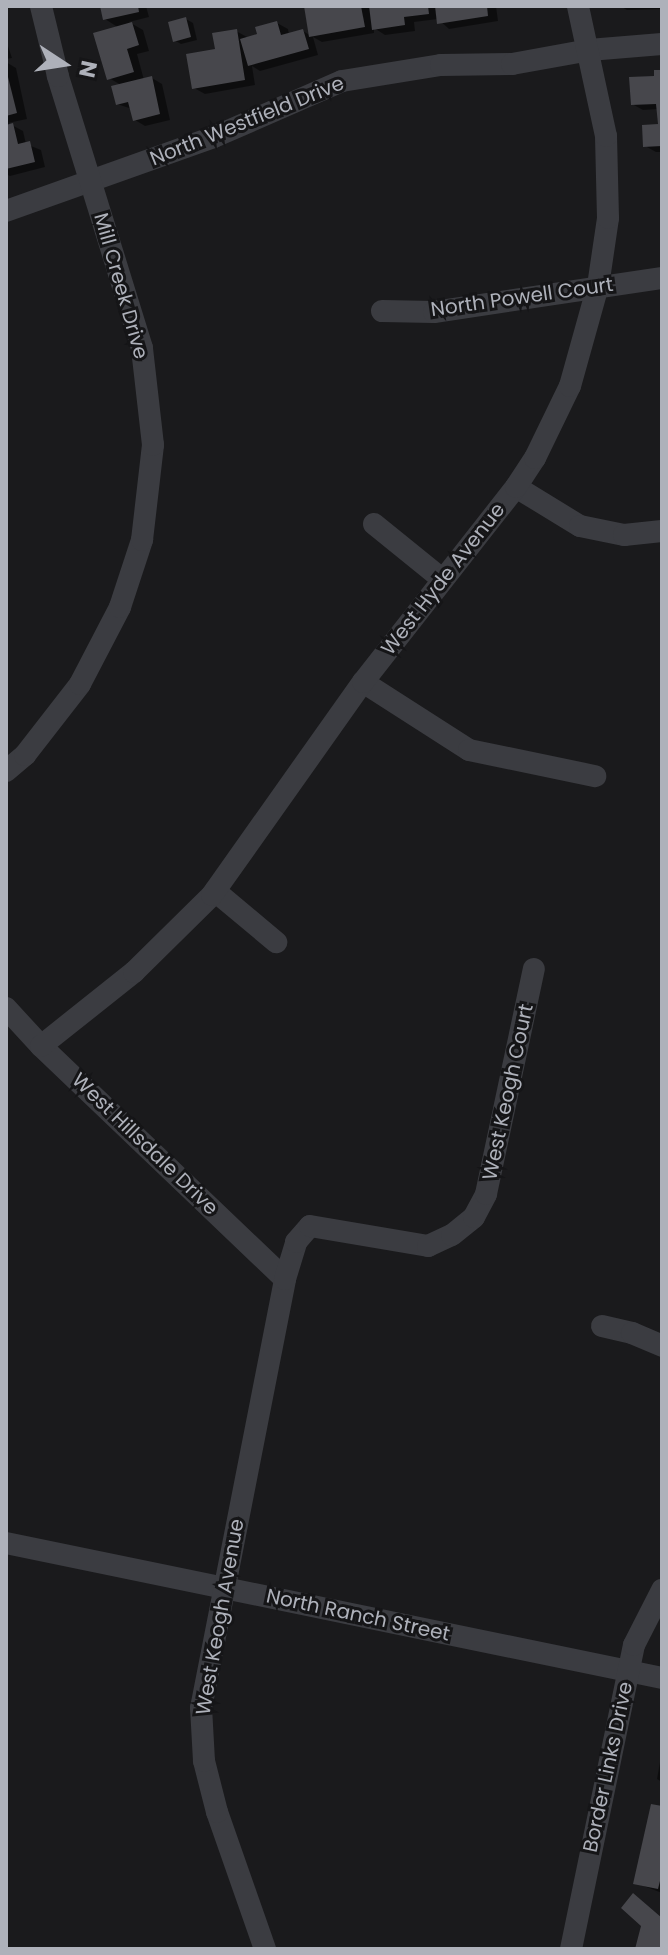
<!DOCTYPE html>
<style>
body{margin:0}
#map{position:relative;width:668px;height:1955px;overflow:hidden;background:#1a1a1c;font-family:Poppins,sans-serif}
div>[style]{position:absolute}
.shadow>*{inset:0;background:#0007}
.building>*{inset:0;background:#47474c}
.minor>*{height:22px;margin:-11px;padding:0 11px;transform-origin:11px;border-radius:11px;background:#3b3c41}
span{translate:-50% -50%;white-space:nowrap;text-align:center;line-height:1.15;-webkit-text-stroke:6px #151517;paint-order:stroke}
.street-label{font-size:20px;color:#aeb1ba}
.frame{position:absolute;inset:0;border:8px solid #aeb1ba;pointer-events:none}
.north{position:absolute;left:24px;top:24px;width:80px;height:80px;-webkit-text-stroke:6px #151517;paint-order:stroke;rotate:102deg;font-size:22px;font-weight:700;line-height:32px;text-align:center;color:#aeb1ba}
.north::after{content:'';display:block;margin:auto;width:28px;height:36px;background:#aeb1ba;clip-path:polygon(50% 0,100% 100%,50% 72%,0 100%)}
</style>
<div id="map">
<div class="shadow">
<i style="clip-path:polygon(102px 6px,146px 6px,149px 17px,129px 22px,143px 30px,149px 51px,137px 54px,144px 80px,152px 78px,162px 84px,170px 120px,145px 126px,135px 120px,132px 109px,117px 104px,121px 85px,109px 78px,119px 28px,105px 19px)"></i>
<i style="clip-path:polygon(306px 6px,496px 6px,498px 21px,449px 29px,438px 19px,414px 22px,415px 31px,385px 35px,374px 28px,374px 33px,322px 42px,313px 37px,318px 55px,260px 71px,252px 66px,255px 85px,205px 94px,194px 88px,217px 51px,236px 31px,247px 37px,259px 36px,277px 23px,288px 29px,289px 35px,303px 31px,311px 36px)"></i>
<i style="clip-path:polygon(620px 6px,662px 6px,662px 9px,627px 10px)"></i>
<i style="clip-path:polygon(186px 19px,193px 23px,197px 40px,181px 44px,174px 40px)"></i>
<i style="clip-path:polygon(6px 40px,12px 58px,6px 59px)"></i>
<i style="clip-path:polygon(6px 62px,16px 68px,27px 119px,8px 123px,23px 131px,26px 144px,41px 150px,45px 167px,10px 176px,6px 174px)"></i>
<i style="clip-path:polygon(662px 72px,662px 152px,656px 152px,645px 146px,660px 126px,659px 109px,643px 110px,632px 104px)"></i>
<i style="clip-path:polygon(662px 1751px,662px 1782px,657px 1779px)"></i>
<i style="clip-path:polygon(662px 1808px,662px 1893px,636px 1883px)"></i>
</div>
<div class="building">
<i style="clip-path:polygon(100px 6px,138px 6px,139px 12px,103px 20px)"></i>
<i style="clip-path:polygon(304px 6px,361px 6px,365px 27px,309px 37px)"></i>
<i style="clip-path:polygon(369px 6px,428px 6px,429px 14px,404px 17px,405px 25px,372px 30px)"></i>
<i style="clip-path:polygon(435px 6px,487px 6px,488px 16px,437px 24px)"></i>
<i style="clip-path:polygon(186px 17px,191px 37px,173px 42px,168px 22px)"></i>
<i style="clip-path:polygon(277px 21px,281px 35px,303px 29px,309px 49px,248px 66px,240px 39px,257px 34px,255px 27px)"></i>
<i style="clip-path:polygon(132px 22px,139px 45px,127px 49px,134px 72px,107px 80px,93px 33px)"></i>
<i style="clip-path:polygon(237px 29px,245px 80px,192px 89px,186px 54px,215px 49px,212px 33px)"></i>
<i style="clip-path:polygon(6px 69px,17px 113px,6px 116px)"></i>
<i style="clip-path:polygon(654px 70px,662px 70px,662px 146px,643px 147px,642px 125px,658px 124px,656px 104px,631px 105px,629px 77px,654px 76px)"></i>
<i style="clip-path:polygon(152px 76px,160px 114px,133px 121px,128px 102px,116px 105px,111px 86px)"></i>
<i style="clip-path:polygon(13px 123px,18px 144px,30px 141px,35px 162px,6px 169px,6px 125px)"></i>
<i style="clip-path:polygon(651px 1804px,662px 1806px,662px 1873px,658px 1889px,633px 1884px)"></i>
<i style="clip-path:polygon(633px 1893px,662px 1918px,662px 1949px,635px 1949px,641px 1926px,621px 1908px)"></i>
</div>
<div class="minor">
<i style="left:6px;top:211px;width:221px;rotate:-19.6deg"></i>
<i style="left:214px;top:137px;width:140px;rotate:-23.6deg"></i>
<i style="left:342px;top:81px;width:100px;rotate:-9.2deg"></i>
<i style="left:441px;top:65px;width:71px;rotate:-0.8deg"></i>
<i style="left:512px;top:64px;width:78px;rotate:-10.3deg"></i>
<i style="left:589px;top:50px;width:73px;rotate:-4.7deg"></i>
<i style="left:382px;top:311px;width:52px;rotate:1.1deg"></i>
<i style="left:434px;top:312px;width:231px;rotate:-8.5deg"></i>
<i style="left:516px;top:487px;width:75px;rotate:31.4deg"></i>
<i style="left:580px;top:526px;width:45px;rotate:11.6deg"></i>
<i style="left:624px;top:535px;width:38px;rotate:-6deg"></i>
<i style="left:374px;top:524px;width:87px;rotate:39deg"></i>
<i style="left:363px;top:682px;width:126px;rotate:32.7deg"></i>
<i style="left:469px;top:750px;width:129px;rotate:11.7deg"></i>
<i style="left:6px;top:771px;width:25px;rotate:-40deg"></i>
<i style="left:25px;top:755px;width:90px;rotate:-52.2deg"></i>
<i style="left:80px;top:684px;width:87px;rotate:-62.5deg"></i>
<i style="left:120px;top:607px;width:71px;rotate:-71.8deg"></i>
<i style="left:142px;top:540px;width:96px;rotate:-83.4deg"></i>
<i style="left:153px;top:445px;width:98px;rotate:-96.5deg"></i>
<i style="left:142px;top:348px;width:285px;rotate:-107.2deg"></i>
<i style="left:58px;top:76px;width:72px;rotate:-103.7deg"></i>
<i style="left:215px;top:891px;width:80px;rotate:39.9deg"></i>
<i style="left:6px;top:1008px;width:52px;rotate:47.4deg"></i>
<i style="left:41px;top:1046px;width:337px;rotate:43.7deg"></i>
<i style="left:41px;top:1046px;width:119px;rotate:-38.5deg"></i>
<i style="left:134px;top:972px;width:110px;rotate:-44.6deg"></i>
<i style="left:212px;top:895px;width:261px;rotate:-54.7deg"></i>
<i style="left:363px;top:682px;width:248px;rotate:-51.9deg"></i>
<i style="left:516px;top:487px;width:35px;rotate:-57deg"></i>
<i style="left:535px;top:458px;width:80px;rotate:-64.1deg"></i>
<i style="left:570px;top:386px;width:104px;rotate:-74.4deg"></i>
<i style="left:598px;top:286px;width:69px;rotate:-81.6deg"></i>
<i style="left:608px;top:218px;width:82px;rotate:-91.4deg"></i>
<i style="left:606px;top:136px;width:133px;rotate:-102.2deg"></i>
<i style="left:602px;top:1326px;width:31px;rotate:13deg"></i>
<i style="left:632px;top:1333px;width:33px;rotate:23deg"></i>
<i style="left:6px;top:1543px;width:670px;rotate:11.63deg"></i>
<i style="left:265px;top:1949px;width:145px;rotate:-109.3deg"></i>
<i style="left:217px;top:1812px;width:53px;rotate:-104.3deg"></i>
<i style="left:204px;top:1761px;width:53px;rotate:-93.2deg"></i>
<i style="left:201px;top:1708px;width:437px;rotate:-78.9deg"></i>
<i style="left:285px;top:1279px;width:39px;rotate:-73deg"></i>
<i style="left:296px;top:1242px;width:21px;rotate:-49deg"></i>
<i style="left:310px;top:1226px;width:120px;rotate:9.6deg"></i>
<i style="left:428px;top:1246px;width:26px;rotate:-25deg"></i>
<i style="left:452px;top:1235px;width:28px;rotate:-39deg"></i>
<i style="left:474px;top:1217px;width:26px;rotate:-62deg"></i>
<i style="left:486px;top:1194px;width:230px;rotate:-78deg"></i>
<i style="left:571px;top:1949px;width:310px;rotate:-78.3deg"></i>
<i style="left:634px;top:1645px;width:62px;rotate:-63deg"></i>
</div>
<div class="street-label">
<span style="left:247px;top:121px;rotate:-22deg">North Westfield Drive</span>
<span style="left:121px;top:286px;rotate:74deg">Mill Creek Drive</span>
<span style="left:522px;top:297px;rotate:-8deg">North Powell Court</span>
<span style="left:443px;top:579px;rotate:-52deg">West Hyde Avenue</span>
<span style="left:508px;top:1092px;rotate:-78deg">West Keogh Court</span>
<span style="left:145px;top:1144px;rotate:44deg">West Hillsdale Drive</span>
<span style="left:358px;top:1615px;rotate:12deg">North Ranch Street</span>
<span style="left:220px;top:1617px;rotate:-80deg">West Keogh Avenue</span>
<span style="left:608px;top:1767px;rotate:-78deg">Border Links Drive</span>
</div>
<div class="frame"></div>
<div class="north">N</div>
</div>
